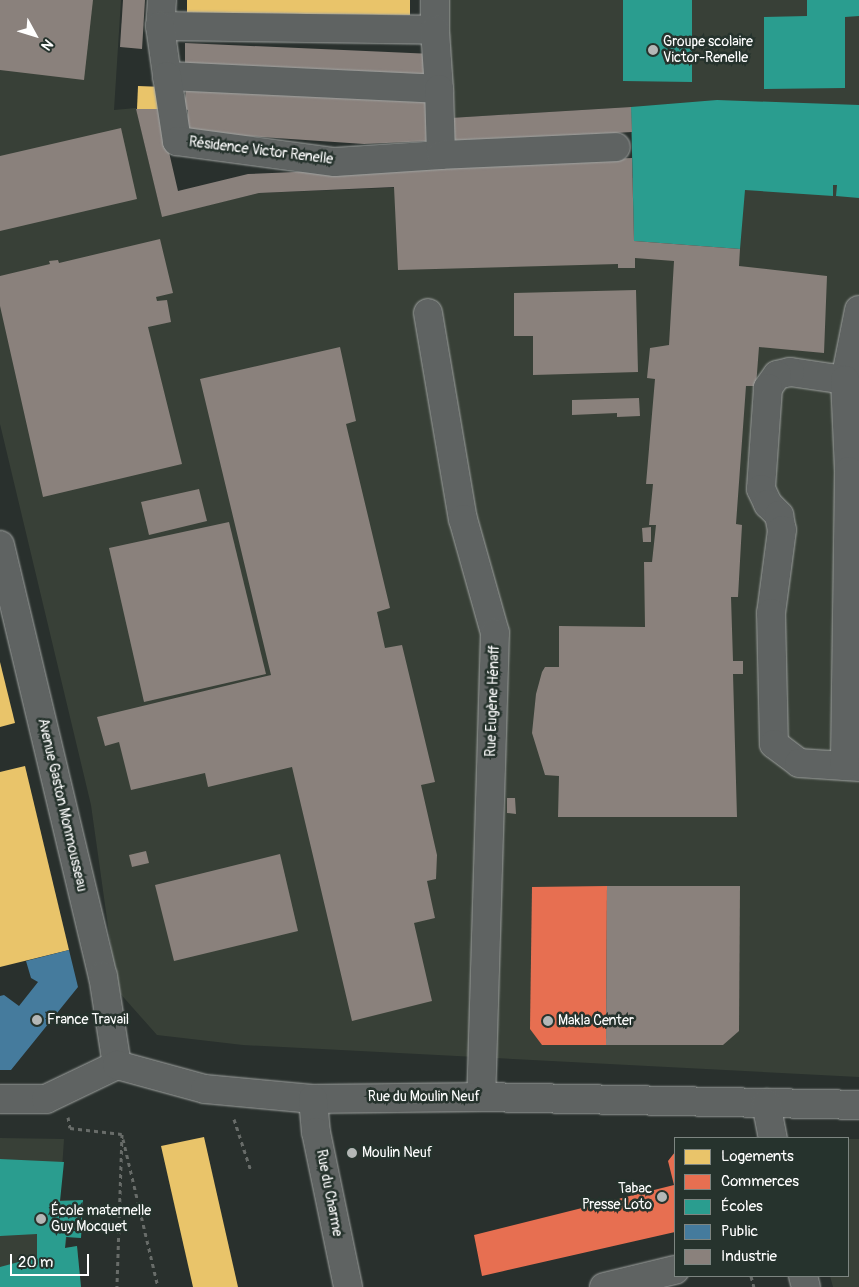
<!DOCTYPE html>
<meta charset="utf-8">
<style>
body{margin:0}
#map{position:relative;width:859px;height:1287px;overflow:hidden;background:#29302d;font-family:Pangolin,sans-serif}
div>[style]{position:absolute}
.built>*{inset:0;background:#384037}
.homes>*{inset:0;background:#e9c46a}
.shops>*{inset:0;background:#e76f51}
.schools>*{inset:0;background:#2a9d8f}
.public>*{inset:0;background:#457b9d}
.industry>*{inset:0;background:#8a817c}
.path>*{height:3px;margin-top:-1.5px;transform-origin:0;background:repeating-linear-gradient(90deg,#686c69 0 4px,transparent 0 8px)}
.roads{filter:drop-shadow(0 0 1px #9fa2a0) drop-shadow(0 0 1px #9fa2a0)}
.minor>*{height:28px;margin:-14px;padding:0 14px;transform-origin:14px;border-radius:14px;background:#5f6362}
.dots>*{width:14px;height:14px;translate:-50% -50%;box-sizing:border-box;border:2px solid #26332d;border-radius:50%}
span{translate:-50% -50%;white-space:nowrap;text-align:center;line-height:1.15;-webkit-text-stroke:5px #26332d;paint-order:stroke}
.poi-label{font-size:14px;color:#fff}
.left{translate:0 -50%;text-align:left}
.right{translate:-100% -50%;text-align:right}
.street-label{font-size:14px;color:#fff}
.legend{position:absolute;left:674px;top:1137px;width:175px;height:140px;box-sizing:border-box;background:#26332d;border:1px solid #7d8581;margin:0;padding:6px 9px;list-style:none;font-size:15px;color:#fff}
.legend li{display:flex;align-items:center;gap:10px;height:25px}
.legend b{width:25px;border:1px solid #7d8581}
.north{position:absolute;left:10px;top:10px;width:50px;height:50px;-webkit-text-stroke:4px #26332d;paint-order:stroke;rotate:129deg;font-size:14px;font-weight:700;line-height:20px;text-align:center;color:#fff}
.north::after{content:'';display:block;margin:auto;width:18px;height:22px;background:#fff;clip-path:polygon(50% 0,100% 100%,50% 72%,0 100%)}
.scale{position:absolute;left:10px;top:1254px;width:79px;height:22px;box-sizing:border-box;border:2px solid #fff;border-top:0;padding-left:6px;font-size:15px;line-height:18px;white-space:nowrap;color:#fff;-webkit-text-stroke:4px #26332d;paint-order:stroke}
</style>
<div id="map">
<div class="built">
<i style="clip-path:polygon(0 0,121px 0,114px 110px,136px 108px,162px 216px,259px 193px,633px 178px,631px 107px,450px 118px,447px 0,859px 0,859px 1077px,243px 1045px,157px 1035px,117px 990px,91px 805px,0 424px)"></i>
<i style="clip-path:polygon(0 1138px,64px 1139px,60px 1200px,83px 1200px,81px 1238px,67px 1237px,65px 1248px,77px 1246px,81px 1287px,0 1287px)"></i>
<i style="clip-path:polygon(848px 1139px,859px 1139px,859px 1287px,833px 1287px,830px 1276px,848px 1276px)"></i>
</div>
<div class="homes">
<i style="clip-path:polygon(187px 0,410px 0,410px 15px,187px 13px)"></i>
<i style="clip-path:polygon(138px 86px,164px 87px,159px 109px,137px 109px)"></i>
<i style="clip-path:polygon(0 662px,15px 723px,0 727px)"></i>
<i style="clip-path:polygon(25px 766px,69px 950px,0 967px,0 772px)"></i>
<i style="clip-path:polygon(204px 1137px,238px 1287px,193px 1287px,161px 1146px)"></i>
</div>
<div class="shops">
<i style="clip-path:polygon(607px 886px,606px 1045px,542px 1045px,530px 1029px,532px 887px)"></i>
<i style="clip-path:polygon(675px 1152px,675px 1232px,482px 1276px,474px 1235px,674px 1185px,668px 1161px)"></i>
</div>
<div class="schools">
<i style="clip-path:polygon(623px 0,692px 0,692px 82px,623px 81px)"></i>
<i style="clip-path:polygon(807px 0,859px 0,859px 16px,845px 17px,845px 88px,764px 89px,764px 17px,807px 16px)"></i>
<i style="clip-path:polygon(717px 100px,859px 105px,859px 198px,836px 196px,837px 185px,833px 185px,833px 196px,745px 190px,740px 249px,634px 241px,631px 107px)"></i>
<i style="clip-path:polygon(0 1159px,64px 1162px,60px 1201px,83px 1200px,81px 1238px,66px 1237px,65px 1248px,77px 1246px,81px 1287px,0 1287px,0 1267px,37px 1257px,37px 1234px,0 1236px)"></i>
</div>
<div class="public">
<i style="clip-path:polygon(69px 950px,78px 987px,11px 1070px,0 1070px,0 996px,4px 995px,19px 1006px,38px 982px,31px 978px,26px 961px)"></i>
</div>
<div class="industry">
<i style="clip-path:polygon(0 0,93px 0,84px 80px,0 70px)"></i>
<i style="clip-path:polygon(123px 0,145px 0,142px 49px,120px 47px)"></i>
<i style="clip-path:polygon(185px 43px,433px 54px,432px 75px,185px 65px)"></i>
<i style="clip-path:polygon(186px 89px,430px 98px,430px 141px,364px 144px,187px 132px,188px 110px,184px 109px)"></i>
<i style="clip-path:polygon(631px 107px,632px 132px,452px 142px,450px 118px)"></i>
<i style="clip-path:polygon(136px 109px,159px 109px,178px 191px,248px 174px,632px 158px,634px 241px,740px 249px,739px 266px,827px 276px,824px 353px,759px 347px,756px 386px,746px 386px,736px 524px,742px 525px,738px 597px,731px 597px,733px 661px,743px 661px,743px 674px,733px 674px,737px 817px,558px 817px,559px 776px,545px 775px,532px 733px,536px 694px,542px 672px,545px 667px,559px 667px,559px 626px,645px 627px,644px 562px,652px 562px,656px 525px,649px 525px,653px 484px,646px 484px,655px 379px,647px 378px,650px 348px,669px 345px,674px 261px,635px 258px,635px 268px,618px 268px,618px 264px,398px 270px,394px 187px,259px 193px,162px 217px)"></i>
<i style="clip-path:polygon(121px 128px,137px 199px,0 231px,0 156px)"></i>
<i style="clip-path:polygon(160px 239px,173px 293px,156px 297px,157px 301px,167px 300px,171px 322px,148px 327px,182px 464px,43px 497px,0 306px,0 276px,50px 264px,49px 261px,58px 260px,59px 263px)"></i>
<i style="clip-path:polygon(636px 290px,638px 372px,533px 375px,533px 336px,514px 336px,514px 293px)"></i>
<i style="clip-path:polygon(340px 347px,356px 421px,346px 424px,390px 608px,377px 612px,385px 648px,402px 645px,435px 782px,421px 785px,437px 855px,436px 879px,427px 881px,435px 918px,414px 923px,432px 1001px,352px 1021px,292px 767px,208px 787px,205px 773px,131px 790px,119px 742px,105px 746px,97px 717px,271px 675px,200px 379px)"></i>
<i style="clip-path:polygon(639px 398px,640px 416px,617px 417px,617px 413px,572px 415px,572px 400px)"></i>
<i style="clip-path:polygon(199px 489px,207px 521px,149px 535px,141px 502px)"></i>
<i style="clip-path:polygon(229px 522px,266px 674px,144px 702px,109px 548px)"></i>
<i style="clip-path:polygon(651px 527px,651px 542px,643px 542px,642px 528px)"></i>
<i style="clip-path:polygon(507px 798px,515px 798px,516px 814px,507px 813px)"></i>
<i style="clip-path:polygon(146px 851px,149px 863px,132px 867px,129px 855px)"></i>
<i style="clip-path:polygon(280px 854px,298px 931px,174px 961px,155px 885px)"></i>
<i style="clip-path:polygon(607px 886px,740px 886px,739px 1031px,723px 1045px,606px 1045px)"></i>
</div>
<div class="path">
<i style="left:68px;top:1117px;width:11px;rotate:80deg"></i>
<i style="left:70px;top:1128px;width:52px;rotate:6.6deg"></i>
<i style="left:122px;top:1134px;width:153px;rotate:91.9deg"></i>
<i style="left:234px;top:1119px;width:55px;rotate:71.9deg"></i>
<i style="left:123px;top:1139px;width:152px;rotate:76.7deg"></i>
<i style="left:751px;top:1276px;width:11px;rotate:75deg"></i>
</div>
<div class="roads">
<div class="minor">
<i style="left:162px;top:0;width:26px;rotate:94deg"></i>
<i style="left:160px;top:26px;width:275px;rotate:0.8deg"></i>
<i style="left:435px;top:30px;width:30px;rotate:-90deg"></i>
<i style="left:160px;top:26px;width:50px;rotate:82deg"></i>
<i style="left:167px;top:76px;width:272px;rotate:2.7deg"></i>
<i style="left:439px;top:89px;width:59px;rotate:-93.9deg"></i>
<i style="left:167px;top:76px;width:66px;rotate:81.3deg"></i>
<i style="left:177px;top:141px;width:159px;rotate:7.6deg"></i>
<i style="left:335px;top:162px;width:106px;rotate:-3.8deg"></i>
<i style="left:441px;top:155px;width:66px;rotate:-91.7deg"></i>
<i style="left:441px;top:155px;width:175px;rotate:-2.6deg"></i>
<i style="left:859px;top:310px;width:71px;rotate:101.3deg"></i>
<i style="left:845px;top:380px;width:56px;rotate:-171.7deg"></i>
<i style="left:790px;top:372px;width:13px;rotate:167deg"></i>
<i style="left:777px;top:375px;width:16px;rotate:125deg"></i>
<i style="left:768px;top:388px;width:101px;rotate:94deg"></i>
<i style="left:761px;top:489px;width:17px;rotate:65deg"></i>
<i style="left:768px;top:504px;width:16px;rotate:45deg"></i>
<i style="left:779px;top:515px;width:15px;rotate:79deg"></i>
<i style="left:782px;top:530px;width:84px;rotate:97.5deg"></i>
<i style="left:771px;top:613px;width:131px;rotate:88.7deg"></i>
<i style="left:774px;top:744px;width:31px;rotate:37deg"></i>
<i style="left:799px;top:763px;width:60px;rotate:3.8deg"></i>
<i style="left:428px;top:313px;width:209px;rotate:80.4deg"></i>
<i style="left:463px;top:519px;width:118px;rotate:74.3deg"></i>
<i style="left:495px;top:633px;width:464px;rotate:91.7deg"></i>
<i style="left:845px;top:380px;width:91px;rotate:87.5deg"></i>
<i style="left:849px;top:471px;width:295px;rotate:90.8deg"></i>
<i style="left:0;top:545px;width:443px;rotate:76.6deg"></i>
<i style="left:103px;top:976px;width:90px;rotate:81.1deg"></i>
<i style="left:0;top:1099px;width:46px"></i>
<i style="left:46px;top:1099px;width:79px;rotate:-25.6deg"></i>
<i style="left:117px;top:1065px;width:91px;rotate:15.3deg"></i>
<i style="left:205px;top:1089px;width:108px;rotate:5.3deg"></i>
<i style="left:313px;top:1099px;width:168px;rotate:-0.7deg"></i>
<i style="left:481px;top:1097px;width:378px;rotate:1.2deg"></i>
<i style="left:313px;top:1099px;width:33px;rotate:85deg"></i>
<i style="left:316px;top:1132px;width:158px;rotate:78.3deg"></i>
<i style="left:766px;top:1103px;width:36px;rotate:79deg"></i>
<i style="left:803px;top:1276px;width:11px;rotate:75deg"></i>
<i style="left:604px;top:1287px;width:73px;rotate:-13.5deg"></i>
</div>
</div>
<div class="dots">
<i style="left:653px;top:50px;background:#b4b7b6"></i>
<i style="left:37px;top:1020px;background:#b4b7b6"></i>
<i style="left:548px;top:1021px;background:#b4b7b6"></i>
<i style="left:352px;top:1153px;background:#b4b7b6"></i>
<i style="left:662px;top:1197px;background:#b4b7b6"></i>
<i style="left:41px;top:1219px;background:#b4b7b6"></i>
</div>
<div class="poi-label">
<span class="left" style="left:663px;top:50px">Groupe scolaire<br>Victor-Renelle</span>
<span class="left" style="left:47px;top:1020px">France Travail</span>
<span class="left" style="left:558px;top:1021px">Makla Center</span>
<span class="left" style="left:362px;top:1153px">Moulin Neuf</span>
<span class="right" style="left:652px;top:1197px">Tabac<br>Presse Loto</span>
<span class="left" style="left:51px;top:1219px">École maternelle<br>Guy Mocquet</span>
</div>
<div class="street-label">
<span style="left:261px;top:151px;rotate:7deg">Résidence Victor Renelle</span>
<span style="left:493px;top:701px;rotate:-88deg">Rue Eugène Hénaff</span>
<span style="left:62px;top:805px;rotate:77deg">Avenue Gaston Monmousseau</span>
<span style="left:424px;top:1097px">Rue du Moulin Neuf</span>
<span style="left:329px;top:1193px;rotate:79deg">Rue du Charme</span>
</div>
<ul class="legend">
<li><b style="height:14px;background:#e9c46a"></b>Logements</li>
<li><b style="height:14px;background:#e76f51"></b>Commerces</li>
<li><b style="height:14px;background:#2a9d8f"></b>Écoles</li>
<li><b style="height:14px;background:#457b9d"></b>Public</li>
<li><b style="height:14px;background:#8a817c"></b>Industrie</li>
</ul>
<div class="north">N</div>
<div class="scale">20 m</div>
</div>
